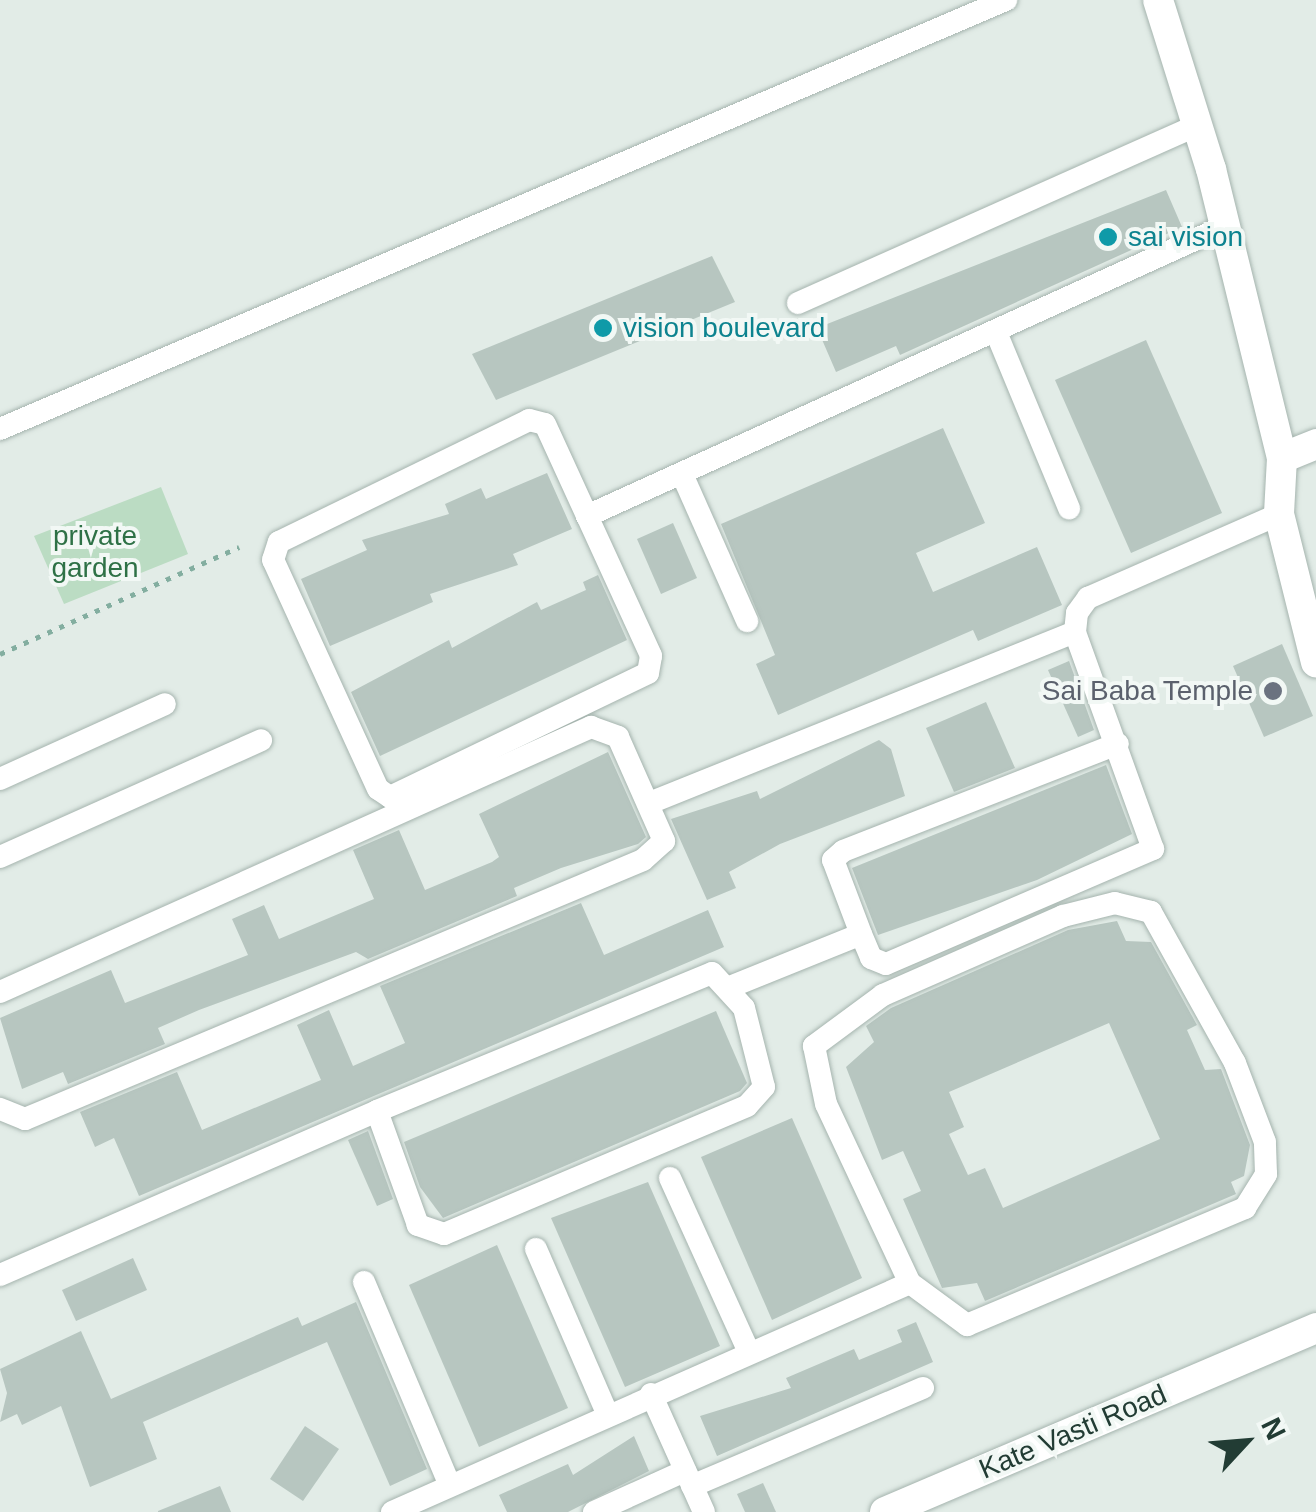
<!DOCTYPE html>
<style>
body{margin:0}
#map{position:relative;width:1316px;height:1512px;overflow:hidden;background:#e2ece7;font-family:Helvetica,sans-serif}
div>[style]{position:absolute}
.green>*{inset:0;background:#bbdcc3}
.building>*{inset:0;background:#b7c6c0}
.path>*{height:5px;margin-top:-2.5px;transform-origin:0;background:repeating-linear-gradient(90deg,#83aea0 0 5px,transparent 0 13px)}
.roads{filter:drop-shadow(0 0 2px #a5b4ae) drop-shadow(0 0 2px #a5b4ae)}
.street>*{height:22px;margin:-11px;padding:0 11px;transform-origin:11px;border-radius:11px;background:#fff}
.secondary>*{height:30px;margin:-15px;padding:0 15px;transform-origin:15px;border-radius:15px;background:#fff}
.dots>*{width:28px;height:28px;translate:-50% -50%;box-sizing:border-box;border:5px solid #f2f8f5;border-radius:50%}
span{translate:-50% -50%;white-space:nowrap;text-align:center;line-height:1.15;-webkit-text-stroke:8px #f2f8f5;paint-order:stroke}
.culture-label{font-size:28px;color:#0d838f}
.left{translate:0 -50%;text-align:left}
.park-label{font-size:28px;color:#2e7146}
.worship-label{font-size:28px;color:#5b616d}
.right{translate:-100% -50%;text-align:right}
.street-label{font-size:28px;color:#223c34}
.north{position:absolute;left:1196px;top:1392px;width:100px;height:100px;-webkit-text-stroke:8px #f2f8f5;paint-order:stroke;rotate:64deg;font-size:28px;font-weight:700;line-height:40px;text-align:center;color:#223c34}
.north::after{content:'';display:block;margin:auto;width:35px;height:45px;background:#223c34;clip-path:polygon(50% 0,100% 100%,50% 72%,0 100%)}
</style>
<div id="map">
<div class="green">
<i style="clip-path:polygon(161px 487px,188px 554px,64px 604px,34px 536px)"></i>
</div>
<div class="building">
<i style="clip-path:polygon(1166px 190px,1182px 227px,900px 355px,896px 346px,836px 372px,817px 328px)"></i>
<i style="clip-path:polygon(712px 256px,735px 302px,496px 400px,472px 354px)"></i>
<i style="clip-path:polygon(1146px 340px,1222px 513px,1131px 553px,1055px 380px)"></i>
<i style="clip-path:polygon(943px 428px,985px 523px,916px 553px,933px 592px,1037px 547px,1062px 605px,978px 641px,973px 630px,778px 715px,756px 664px,775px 655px,721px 524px)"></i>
<i style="clip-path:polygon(547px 473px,572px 529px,513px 554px,518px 565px,430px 594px,433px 602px,330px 646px,301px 579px,367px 550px,362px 540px,449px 514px,445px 504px,481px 488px,486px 499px)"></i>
<i style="clip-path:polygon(673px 523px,697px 578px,661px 594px,637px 539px)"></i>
<i style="clip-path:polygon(598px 575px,627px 640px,380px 756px,351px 692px,449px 640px,452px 648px,537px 602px,541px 610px,586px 590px,583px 582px)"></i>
<i style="clip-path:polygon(1282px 644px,1313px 716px,1264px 737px,1233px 666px)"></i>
<i style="clip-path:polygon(1069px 661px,1094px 730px,1078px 737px,1048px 670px)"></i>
<i style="clip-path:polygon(986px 702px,1015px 768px,954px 792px,926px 728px)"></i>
<i style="clip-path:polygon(879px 740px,891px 749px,905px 796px,780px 844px,729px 872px,736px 888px,707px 900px,671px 819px,757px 791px,760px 799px)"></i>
<i style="clip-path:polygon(608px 752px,646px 837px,638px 844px,561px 868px,514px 888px,517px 896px,368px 959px,356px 952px,199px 1010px,158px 1028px,165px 1044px,68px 1084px,63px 1072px,22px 1089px,0 1018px,111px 970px,125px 1003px,248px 955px,232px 919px,264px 905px,279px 939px,374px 899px,353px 850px,399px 830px,425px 890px,492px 862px,499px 857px,479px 814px)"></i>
<i style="clip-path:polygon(1106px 765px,1132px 834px,1037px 880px,878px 935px,852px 868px)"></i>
<i style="clip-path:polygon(581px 903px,604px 955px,708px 910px,724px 947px,139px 1196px,114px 1138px,95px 1147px,80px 1112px,177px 1072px,202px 1130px,321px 1080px,297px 1025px,329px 1010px,353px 1066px,405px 1043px,380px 986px)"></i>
<i style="clip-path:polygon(evenodd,1117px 921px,1126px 941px,1151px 942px,1197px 1025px,1187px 1030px,1205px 1070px,1221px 1069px,1250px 1145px,1244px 1176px,1231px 1182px,1236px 1194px,985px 1301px,977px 1283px,942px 1288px,903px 1199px,921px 1191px,903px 1151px,882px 1160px,846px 1067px,874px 1042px,866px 1026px,891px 1008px,1068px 930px,1117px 921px,1109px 1023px,1160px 1139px,1003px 1208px,985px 1168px,968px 1175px,949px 1134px,964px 1127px,949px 1092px,1109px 1023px)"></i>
<i style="clip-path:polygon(716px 1011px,747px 1083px,740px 1091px,443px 1218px,420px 1187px,404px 1142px)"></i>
<i style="clip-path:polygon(792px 1118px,862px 1278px,772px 1320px,701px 1157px)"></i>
<i style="clip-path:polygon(368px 1131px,393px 1199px,377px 1206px,348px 1140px)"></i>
<i style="clip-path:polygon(648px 1182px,720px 1346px,625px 1387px,551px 1218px)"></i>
<i style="clip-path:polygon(497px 1245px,568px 1408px,479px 1447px,409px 1285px)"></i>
<i style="clip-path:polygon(133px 1258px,147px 1290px,76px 1321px,62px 1290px)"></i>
<i style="clip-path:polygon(356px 1302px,427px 1469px,390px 1486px,327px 1342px,143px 1422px,157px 1459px,90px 1487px,61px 1406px,22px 1425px,17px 1414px,0 1422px,7px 1393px,0 1369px,81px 1331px,111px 1399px,298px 1317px,302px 1326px)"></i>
<i style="clip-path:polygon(916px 1322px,933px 1362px,717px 1456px,700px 1416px,791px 1388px,786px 1378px,854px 1349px,859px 1360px,902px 1342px,897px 1330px)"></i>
<i style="clip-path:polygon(305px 1426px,339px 1449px,303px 1501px,270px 1479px)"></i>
<i style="clip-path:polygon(634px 1436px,649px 1471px,568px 1512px,507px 1512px,499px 1495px,568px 1464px,573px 1475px)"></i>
<i style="clip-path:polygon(763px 1483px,776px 1512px,745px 1512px,737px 1494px)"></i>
<i style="clip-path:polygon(220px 1486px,231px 1512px,158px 1512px,158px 1511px)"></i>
</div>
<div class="path">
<i style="left:0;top:654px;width:262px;rotate:-24.1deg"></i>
</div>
<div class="roads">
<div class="street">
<i style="left:798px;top:303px;width:437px;rotate:-24deg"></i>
<i style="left:996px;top:332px;width:191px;rotate:67.5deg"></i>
<i style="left:529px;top:420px;width:16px;rotate:14deg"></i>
<i style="left:545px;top:424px;width:255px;rotate:65.4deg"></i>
<i style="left:651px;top:656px;width:17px;rotate:100deg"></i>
<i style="left:648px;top:673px;width:286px;rotate:154.3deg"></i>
<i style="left:390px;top:797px;width:14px;rotate:-146deg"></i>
<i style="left:378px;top:789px;width:252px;rotate:-114.6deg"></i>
<i style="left:273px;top:560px;width:19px;rotate:-72deg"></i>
<i style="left:279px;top:542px;width:278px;rotate:-26deg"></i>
<i style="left:0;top:429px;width:1094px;rotate:-23.1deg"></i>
<i style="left:682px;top:474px;width:161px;rotate:66.1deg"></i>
<i style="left:587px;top:516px;width:701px;rotate:-24.44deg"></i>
<i style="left:0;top:779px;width:181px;rotate:-24.4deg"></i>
<i style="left:652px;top:802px;width:456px;rotate:-21.9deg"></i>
<i style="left:0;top:857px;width:286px;rotate:-24.1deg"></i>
<i style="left:861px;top:934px;width:79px;rotate:-110.7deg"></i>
<i style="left:833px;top:860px;width:13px;rotate:-42deg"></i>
<i style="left:843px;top:851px;width:295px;rotate:-21.3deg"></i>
<i style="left:730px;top:987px;width:141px;rotate:-22deg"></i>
<i style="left:861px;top:934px;width:26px;rotate:67deg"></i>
<i style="left:871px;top:958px;width:16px;rotate:22deg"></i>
<i style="left:886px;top:964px;width:291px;rotate:-23.3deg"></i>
<i style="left:1153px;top:849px;width:231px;rotate:-109.8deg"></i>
<i style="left:1075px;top:632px;width:19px;rotate:-84deg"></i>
<i style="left:1077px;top:613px;width:19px;rotate:-54deg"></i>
<i style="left:1088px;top:598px;width:209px;rotate:-23.7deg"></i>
<i style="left:0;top:992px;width:648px;rotate:-24.15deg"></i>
<i style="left:591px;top:727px;width:29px;rotate:20deg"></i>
<i style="left:618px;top:737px;width:114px;rotate:66.1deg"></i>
<i style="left:664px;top:841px;width:28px;rotate:138deg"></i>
<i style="left:643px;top:860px;width:670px;rotate:157.26deg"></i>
<i style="left:25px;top:1119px;width:27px;rotate:-158deg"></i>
<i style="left:670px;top:1178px;width:191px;rotate:65.6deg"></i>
<i style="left:536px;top:1249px;width:179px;rotate:66.6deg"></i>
<i style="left:0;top:1275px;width:411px;rotate:-23.5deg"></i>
<i style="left:377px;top:1111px;width:362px;rotate:-22.4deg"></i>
<i style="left:712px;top:973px;width:47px;rotate:47.6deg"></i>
<i style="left:744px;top:1008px;width:81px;rotate:75.8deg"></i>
<i style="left:764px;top:1087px;width:25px;rotate:132deg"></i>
<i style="left:747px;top:1106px;width:329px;rotate:157.1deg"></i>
<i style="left:444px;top:1234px;width:28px;rotate:-161deg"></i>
<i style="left:418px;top:1225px;width:121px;rotate:-109.8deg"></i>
<i style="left:364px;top:1282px;width:218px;rotate:67.1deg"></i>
<i style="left:651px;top:1394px;width:129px;rotate:65.8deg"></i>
<i style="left:692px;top:1486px;width:251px;rotate:-23deg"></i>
<i style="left:392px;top:1512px;width:566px;rotate:-23.85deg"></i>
<i style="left:910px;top:1283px;width:71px;rotate:36.4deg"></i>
<i style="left:967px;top:1325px;width:302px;rotate:-22.8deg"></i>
<i style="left:1245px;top:1208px;width:40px;rotate:-58deg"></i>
<i style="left:1266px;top:1174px;width:32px;rotate:-92deg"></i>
<i style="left:1265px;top:1142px;width:85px;rotate:-110.8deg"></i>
<i style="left:1235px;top:1063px;width:173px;rotate:-119.1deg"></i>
<i style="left:1151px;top:912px;width:37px;rotate:-166deg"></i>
<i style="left:1115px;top:903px;width:54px;rotate:166deg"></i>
<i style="left:1063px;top:916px;width:197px;rotate:156.3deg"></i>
<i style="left:883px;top:995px;width:86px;rotate:143.5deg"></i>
<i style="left:814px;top:1046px;width:59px;rotate:78.3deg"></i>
<i style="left:826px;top:1104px;width:198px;rotate:64.9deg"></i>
<i style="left:594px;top:1512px;width:100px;rotate:-24.3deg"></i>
</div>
<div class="secondary">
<i style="left:1158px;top:0;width:177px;rotate:72.6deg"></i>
<i style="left:1211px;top:169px;width:298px;rotate:76.2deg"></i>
<i style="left:1282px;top:458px;width:56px;rotate:93.1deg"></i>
<i style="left:1279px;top:514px;width:153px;rotate:76deg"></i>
<i style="left:1282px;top:458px;width:37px;rotate:-22deg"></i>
<i style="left:885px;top:1512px;width:469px;rotate:-23.1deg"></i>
</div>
</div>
<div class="dots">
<i style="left:1108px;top:237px;background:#0f9aa8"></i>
<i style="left:603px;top:328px;background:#0f9aa8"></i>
<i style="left:1273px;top:691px;background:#6b7280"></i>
</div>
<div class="culture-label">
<span class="left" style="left:1128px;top:237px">sai vision</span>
<span class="left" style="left:623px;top:328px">vision boulevard</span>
</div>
<div class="park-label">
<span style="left:95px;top:552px">private<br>garden</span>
</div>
<div class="worship-label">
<span class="right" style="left:1253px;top:691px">Sai Baba Temple</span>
</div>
<div class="street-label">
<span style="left:1073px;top:1432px;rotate:-23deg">Kate Vasti Road</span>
</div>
<div class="north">N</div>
</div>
